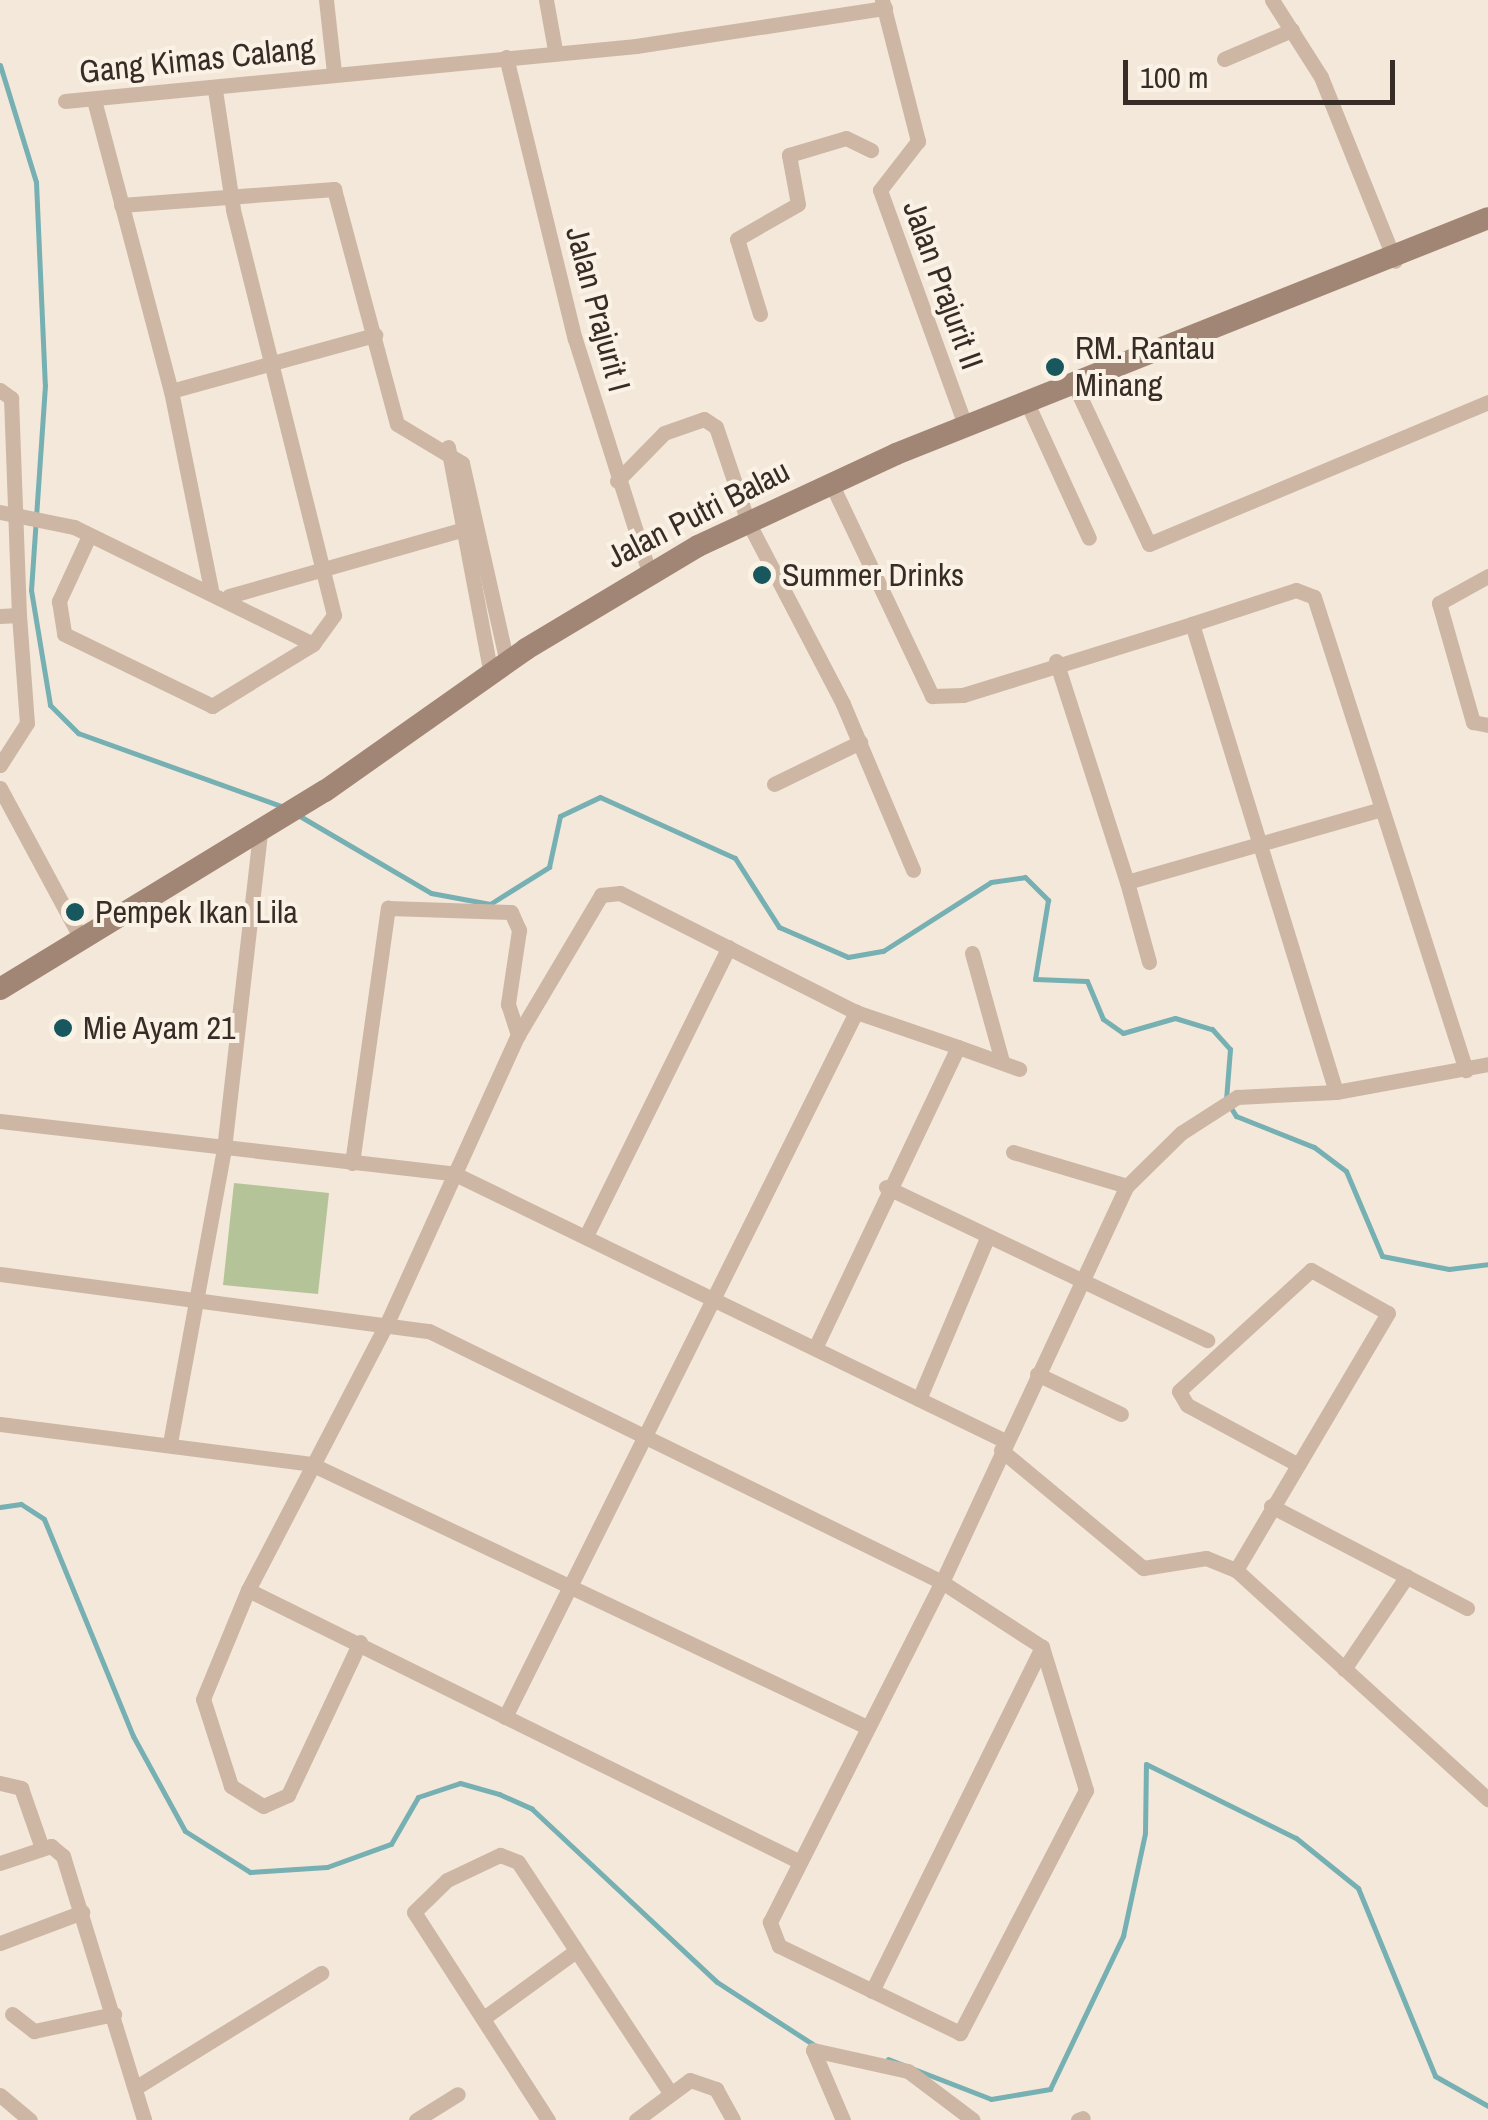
<!DOCTYPE html>
<style>
body{margin:0}
#map{position:relative;width:1488px;height:2120px;overflow:hidden;background:#f4e8da;font-family:"Archivo Narrow",sans-serif}
div>[style]{position:absolute}
.green>*{inset:0;background:#b5c498}
.stream>*{height:5px;margin:-2.5px;padding:0 2.5px;transform-origin:2.5px;border-radius:2.5px;background:#76b0b3}
.street>*{height:15px;margin:-7.5px;padding:0 7.5px;transform-origin:7.5px;border-radius:7.5px;background:#cdb7a4}
.secondary>*{height:22px;margin:-11px;padding:0 11px;transform-origin:11px;border-radius:11px;background:#a18676}
.dots>*{width:28px;height:28px;translate:-50% -50%;box-sizing:border-box;border:5px solid #fbf2e6;border-radius:50%}
span{translate:-50% -50%;white-space:nowrap;text-align:center;line-height:1.15;-webkit-text-stroke:8px #fbf2e6;paint-order:stroke}
.street-label{font-size:32px;color:#382c27}
.poi-label{font-size:32px;color:#382c27}
.left{translate:0 -50%;text-align:left}
.scale{position:absolute;left:1123px;top:60px;width:272px;height:45px;box-sizing:border-box;border:5px solid #382c27;border-top:0;padding-left:12px;font-size:30px;line-height:35px;white-space:nowrap;color:#382c27;-webkit-text-stroke:8px #fbf2e6;paint-order:stroke}
</style>
<div id="map">
<div class="green">
<i style="clip-path:polygon(234px 1183px,329px 1193px,318px 1294px,223px 1285px)"></i>
</div>
<div class="stream">
<i style="left:0;top:65px;width:122px;rotate:72.9deg"></i>
<i style="left:36px;top:182px;width:203px;rotate:87.5deg"></i>
<i style="left:45px;top:385px;width:205px;rotate:93.9deg"></i>
<i style="left:31px;top:590px;width:117px;rotate:80.6deg"></i>
<i style="left:50px;top:705px;width:40px;rotate:45deg"></i>
<i style="left:78px;top:733px;width:219px;rotate:19.8deg"></i>
<i style="left:298px;top:815px;width:154px;rotate:30.4deg"></i>
<i style="left:431px;top:893px;width:60px;rotate:10.6deg"></i>
<i style="left:490px;top:904px;width:70px;rotate:-32.1deg"></i>
<i style="left:549px;top:867px;width:52px;rotate:-77.8deg"></i>
<i style="left:560px;top:816px;width:44px;rotate:-25.4deg"></i>
<i style="left:600px;top:797px;width:148px;rotate:24.3deg"></i>
<i style="left:735px;top:858px;width:82px;rotate:57.5deg"></i>
<i style="left:779px;top:927px;width:75px;rotate:23.5deg"></i>
<i style="left:848px;top:957px;width:36px;rotate:-10deg"></i>
<i style="left:883px;top:951px;width:128px;rotate:-32.6deg"></i>
<i style="left:991px;top:882px;width:34px;rotate:-8deg"></i>
<i style="left:1025px;top:877px;width:33px;rotate:45deg"></i>
<i style="left:1048px;top:900px;width:80px;rotate:99.3deg"></i>
<i style="left:1035px;top:979px;width:52px;rotate:2.2deg"></i>
<i style="left:1087px;top:981px;width:41px;rotate:67.2deg"></i>
<i style="left:1103px;top:1019px;width:24px;rotate:35deg"></i>
<i style="left:1123px;top:1033px;width:54px;rotate:-16.1deg"></i>
<i style="left:1175px;top:1018px;width:39px;rotate:17deg"></i>
<i style="left:1212px;top:1029px;width:27px;rotate:48deg"></i>
<i style="left:1230px;top:1049px;width:51px;rotate:94.5deg"></i>
<i style="left:1226px;top:1100px;width:19px;rotate:58deg"></i>
<i style="left:1236px;top:1116px;width:84px;rotate:21.7deg"></i>
<i style="left:1314px;top:1147px;width:40px;rotate:37deg"></i>
<i style="left:1346px;top:1171px;width:92px;rotate:67deg"></i>
<i style="left:1382px;top:1256px;width:68px;rotate:11deg"></i>
<i style="left:1449px;top:1269px;width:39px;rotate:-7deg"></i>
<i style="left:0;top:1507px;width:21px;rotate:-8deg"></i>
<i style="left:21px;top:1504px;width:27px;rotate:33deg"></i>
<i style="left:44px;top:1519px;width:235px;rotate:67.7deg"></i>
<i style="left:133px;top:1736px;width:108px;rotate:61.3deg"></i>
<i style="left:185px;top:1831px;width:77px;rotate:32.2deg"></i>
<i style="left:250px;top:1872px;width:77px;rotate:-3.7deg"></i>
<i style="left:327px;top:1867px;width:68px;rotate:-19.8deg"></i>
<i style="left:391px;top:1844px;width:54px;rotate:-60.1deg"></i>
<i style="left:418px;top:1797px;width:44px;rotate:-18.4deg"></i>
<i style="left:460px;top:1783px;width:41px;rotate:15.8deg"></i>
<i style="left:499px;top:1794px;width:36px;rotate:24deg"></i>
<i style="left:532px;top:1809px;width:253px;rotate:43.1deg"></i>
<i style="left:717px;top:1982px;width:116px;rotate:33deg"></i>
<i style="left:888px;top:2059px;width:110px;rotate:21.2deg"></i>
<i style="left:991px;top:2099px;width:60px;rotate:-9.6deg"></i>
<i style="left:1050px;top:2089px;width:170px;rotate:-64.5deg"></i>
<i style="left:1123px;top:1936px;width:105px;rotate:-77.9deg"></i>
<i style="left:1145px;top:1833px;width:69px;rotate:-89.2deg"></i>
<i style="left:1146px;top:1764px;width:167px;rotate:26.3deg"></i>
<i style="left:1296px;top:1838px;width:80px;rotate:38.9deg"></i>
<i style="left:1358px;top:1888px;width:203px;rotate:67.7deg"></i>
<i style="left:1435px;top:2076px;width:61px;rotate:29.5deg"></i>
</div>
<div class="street">
<i style="left:326px;top:0;width:73px;rotate:83.7deg"></i>
<i style="left:546px;top:0;width:51px;rotate:79.8deg"></i>
<i style="left:882px;top:0;width:146px;rotate:75.7deg"></i>
<i style="left:918px;top:141px;width:62px;rotate:127.8deg"></i>
<i style="left:880px;top:190px;width:253px;rotate:70.1deg"></i>
<i style="left:1272px;top:0;width:91px;rotate:57.5deg"></i>
<i style="left:1321px;top:77px;width:198px;rotate:68.1deg"></i>
<i style="left:506px;top:57px;width:290px;rotate:76.3deg"></i>
<i style="left:575px;top:339px;width:244px;rotate:72.4deg"></i>
<i style="left:1224px;top:59px;width:74px;rotate:-23.1deg"></i>
<i style="left:94px;top:100px;width:301px;rotate:75.2deg"></i>
<i style="left:171px;top:391px;width:202px;rotate:78.6deg"></i>
<i style="left:65px;top:101px;width:574px;rotate:-5.5deg"></i>
<i style="left:636px;top:46px;width:252px;rotate:-8.7deg"></i>
<i style="left:121px;top:205px;width:214px;rotate:-4.3deg"></i>
<i style="left:334px;top:189px;width:243px;rotate:75deg"></i>
<i style="left:397px;top:424px;width:76px;rotate:31deg"></i>
<i style="left:462px;top:463px;width:205px;rotate:77.3deg"></i>
<i style="left:760px;top:314px;width:78px;rotate:-107deg"></i>
<i style="left:737px;top:239px;width:70px;rotate:-29.8deg"></i>
<i style="left:798px;top:204px;width:50px;rotate:-100.4deg"></i>
<i style="left:789px;top:155px;width:59px;rotate:-16.6deg"></i>
<i style="left:846px;top:138px;width:28px;rotate:26deg"></i>
<i style="left:1075px;top:386px;width:174px;rotate:64.9deg"></i>
<i style="left:1149px;top:544px;width:368px;rotate:-22.7deg"></i>
<i style="left:0;top:390px;width:14px;rotate:36deg"></i>
<i style="left:11px;top:398px;width:217px;rotate:87.9deg"></i>
<i style="left:171px;top:391px;width:212px;rotate:-15.4deg"></i>
<i style="left:1028px;top:405px;width:146px;rotate:65.4deg"></i>
<i style="left:448px;top:447px;width:231px;rotate:79.3deg"></i>
<i style="left:617px;top:481px;width:67px;rotate:-45.6deg"></i>
<i style="left:664px;top:433px;width:42px;rotate:-19.3deg"></i>
<i style="left:704px;top:419px;width:14px;rotate:34deg"></i>
<i style="left:716px;top:427px;width:100px;rotate:71.4deg"></i>
<i style="left:748px;top:522px;width:205px;rotate:62.4deg"></i>
<i style="left:843px;top:704px;width:180px;rotate:67.1deg"></i>
<i style="left:831px;top:483px;width:236px;rotate:64.6deg"></i>
<i style="left:932px;top:696px;width:31px;rotate:-2deg"></i>
<i style="left:963px;top:695px;width:240px;rotate:-17.2deg"></i>
<i style="left:0;top:512px;width:76px;rotate:11.5deg"></i>
<i style="left:74px;top:527px;width:266px;rotate:26.1deg"></i>
<i style="left:89px;top:536px;width:72px;rotate:114.8deg"></i>
<i style="left:59px;top:601px;width:33px;rotate:81deg"></i>
<i style="left:64px;top:634px;width:165px;rotate:25.9deg"></i>
<i style="left:212px;top:706px;width:119px;rotate:-31.5deg"></i>
<i style="left:313px;top:644px;width:36px;rotate:-54deg"></i>
<i style="left:334px;top:615px;width:418px;rotate:-104deg"></i>
<i style="left:233px;top:209px;width:120px;rotate:-98.6deg"></i>
<i style="left:1488px;top:576px;width:56px;rotate:151.1deg"></i>
<i style="left:1439px;top:603px;width:124px;rotate:74.1deg"></i>
<i style="left:1473px;top:722px;width:15px;rotate:11deg"></i>
<i style="left:229px;top:596px;width:241px;rotate:-15.9deg"></i>
<i style="left:0;top:616px;width:19px;rotate:-3deg"></i>
<i style="left:19px;top:615px;width:108px;rotate:85.8deg"></i>
<i style="left:27px;top:723px;width:50px;rotate:122.7deg"></i>
<i style="left:1056px;top:661px;width:232px;rotate:72.2deg"></i>
<i style="left:1127px;top:882px;width:264px;rotate:-16deg"></i>
<i style="left:774px;top:784px;width:96px;rotate:-26deg"></i>
<i style="left:0;top:788px;width:173px;rotate:61.7deg"></i>
<i style="left:1127px;top:882px;width:83px;rotate:74.6deg"></i>
<i style="left:972px;top:953px;width:112px;rotate:74.5deg"></i>
<i style="left:958px;top:1047px;width:65px;rotate:19.8deg"></i>
<i style="left:1336px;top:1092px;width:490px;rotate:-107.1deg"></i>
<i style="left:1192px;top:624px;width:109px;rotate:-18.1deg"></i>
<i style="left:1296px;top:590px;width:19px;rotate:21deg"></i>
<i style="left:1314px;top:597px;width:497px;rotate:72.2deg"></i>
<i style="left:0;top:1121px;width:458px;rotate:6.6deg"></i>
<i style="left:455px;top:1174px;width:611px;rotate:25.89deg"></i>
<i style="left:1013px;top:1152px;width:119px;rotate:16.6deg"></i>
<i style="left:352px;top:1163px;width:258px;rotate:-82deg"></i>
<i style="left:388px;top:908px;width:123px;rotate:1.9deg"></i>
<i style="left:511px;top:912px;width:20px;rotate:66deg"></i>
<i style="left:519px;top:930px;width:75px;rotate:98.5deg"></i>
<i style="left:508px;top:1004px;width:33px;rotate:72deg"></i>
<i style="left:886px;top:1187px;width:356px;rotate:25.5deg"></i>
<i style="left:587px;top:1234px;width:320px;rotate:-63.7deg"></i>
<i style="left:0;top:1274px;width:433px;rotate:7.6deg"></i>
<i style="left:429px;top:1331px;width:571px;rotate:26.07deg"></i>
<i style="left:942px;top:1582px;width:119px;rotate:33deg"></i>
<i style="left:1042px;top:1647px;width:150px;rotate:72.9deg"></i>
<i style="left:1086px;top:1790px;width:274px;rotate:117.4deg"></i>
<i style="left:960px;top:2033px;width:201px;rotate:-154.3deg"></i>
<i style="left:779px;top:1946px;width:26px;rotate:-111deg"></i>
<i style="left:770px;top:1922px;width:381px;rotate:-63.2deg"></i>
<i style="left:942px;top:1582px;width:437px;rotate:-65deg"></i>
<i style="left:1127px;top:1186px;width:76px;rotate:-44.5deg"></i>
<i style="left:1181px;top:1133px;width:67px;rotate:-32.7deg"></i>
<i style="left:1237px;top:1097px;width:99px;rotate:-2.9deg"></i>
<i style="left:1336px;top:1092px;width:155px;rotate:-10.4deg"></i>
<i style="left:1037px;top:1374px;width:93px;rotate:25.5deg"></i>
<i style="left:919px;top:1399px;width:175px;rotate:-67.1deg"></i>
<i style="left:0;top:1424px;width:314px;rotate:7.3deg"></i>
<i style="left:311px;top:1464px;width:615px;rotate:25.32deg"></i>
<i style="left:170px;top:1443px;width:299px;rotate:-79.6deg"></i>
<i style="left:224px;top:1149px;width:319px;rotate:-83.5deg"></i>
<i style="left:1001px;top:1450px;width:185px;rotate:39.7deg"></i>
<i style="left:1143px;top:1568px;width:64px;rotate:-9deg"></i>
<i style="left:1206px;top:1558px;width:32px;rotate:22deg"></i>
<i style="left:1293px;top:1462px;width:120px;rotate:-151.7deg"></i>
<i style="left:1187px;top:1405px;width:16px;rotate:-120deg"></i>
<i style="left:1179px;top:1391px;width:179px;rotate:-42.5deg"></i>
<i style="left:1311px;top:1270px;width:88px;rotate:29.2deg"></i>
<i style="left:1388px;top:1313px;width:299px;rotate:120.6deg"></i>
<i style="left:1236px;top:1570px;width:341px;rotate:42.3deg"></i>
<i style="left:1271px;top:1506px;width:221px;rotate:27.5deg"></i>
<i style="left:248px;top:1590px;width:615px;rotate:26.23deg"></i>
<i style="left:360px;top:1642px;width:169px;rotate:115.2deg"></i>
<i style="left:288px;top:1795px;width:27px;rotate:156deg"></i>
<i style="left:263px;top:1806px;width:38px;rotate:-148deg"></i>
<i style="left:231px;top:1786px;width:91px;rotate:-107.8deg"></i>
<i style="left:203px;top:1699px;width:118px;rotate:-67.6deg"></i>
<i style="left:248px;top:1590px;width:303px;rotate:-62.5deg"></i>
<i style="left:388px;top:1321px;width:314px;rotate:-65.6deg"></i>
<i style="left:518px;top:1035px;width:163px;rotate:-59.3deg"></i>
<i style="left:601px;top:895px;width:19px;rotate:-6deg"></i>
<i style="left:620px;top:893px;width:264px;rotate:26.8deg"></i>
<i style="left:856px;top:1012px;width:108px;rotate:18.9deg"></i>
<i style="left:958px;top:1047px;width:333px;rotate:115.4deg"></i>
<i style="left:1344px;top:1669px;width:112px;rotate:-55.9deg"></i>
<i style="left:505px;top:1717px;width:788px;rotate:-63.53deg"></i>
<i style="left:0;top:1783px;width:22px;rotate:13deg"></i>
<i style="left:21px;top:1788px;width:64px;rotate:70.7deg"></i>
<i style="left:0;top:1863px;width:54px;rotate:-18.4deg"></i>
<i style="left:51px;top:1846px;width:16px;rotate:40deg"></i>
<i style="left:63px;top:1856px;width:276px;rotate:72.9deg"></i>
<i style="left:0;top:1943px;width:88px;rotate:-20.7deg"></i>
<i style="left:872px;top:1991px;width:384px;rotate:-63.7deg"></i>
<i style="left:12px;top:2014px;width:28px;rotate:38deg"></i>
<i style="left:34px;top:2031px;width:82px;rotate:-12deg"></i>
<i style="left:485px;top:2017px;width:109px;rotate:-36deg"></i>
<i style="left:813px;top:2050px;width:97px;rotate:12.5deg"></i>
<i style="left:908px;top:2071px;width:81px;rotate:37deg"></i>
<i style="left:813px;top:2050px;width:76px;rotate:66.8deg"></i>
<i style="left:135px;top:2088px;width:219px;rotate:-31.7deg"></i>
<i style="left:0;top:2095px;width:39px;rotate:40deg"></i>
<i style="left:416px;top:2120px;width:49px;rotate:-31.8deg"></i>
<i style="left:548px;top:2120px;width:247px;rotate:-122.8deg"></i>
<i style="left:414px;top:1912px;width:46px;rotate:-44.1deg"></i>
<i style="left:447px;top:1880px;width:59px;rotate:-25.3deg"></i>
<i style="left:500px;top:1855px;width:19px;rotate:21deg"></i>
<i style="left:518px;top:1862px;width:274px;rotate:56.6deg"></i>
<i style="left:636px;top:2120px;width:67px;rotate:-36.5deg"></i>
<i style="left:690px;top:2080px;width:28px;rotate:19deg"></i>
<i style="left:716px;top:2089px;width:35px;rotate:61deg"></i>
<i style="left:1078px;top:2120px;width:5px;rotate:-22deg"></i>
</div>
<div class="secondary">
<i style="left:0;top:989px;width:381px;rotate:-31.4deg"></i>
<i style="left:325px;top:791px;width:246px;rotate:-35.2deg"></i>
<i style="left:526px;top:649px;width:200px;rotate:-30.9deg"></i>
<i style="left:698px;top:546px;width:218px;rotate:-24.9deg"></i>
<i style="left:896px;top:454px;width:637px;rotate:-21.73deg"></i>
</div>
<div class="dots">
<i style="left:1055px;top:367px;background:#18575d"></i>
<i style="left:762px;top:575px;background:#18575d"></i>
<i style="left:75px;top:912px;background:#18575d"></i>
<i style="left:63px;top:1028px;background:#18575d"></i>
</div>
<div class="street-label">
<span style="left:197px;top:60px;rotate:-6deg">Gang Kimas Calang</span>
<span style="left:943px;top:285px;rotate:70deg">Jalan Prajurit II</span>
<span style="left:598px;top:309px;rotate:75deg">Jalan Prajurit I</span>
<span style="left:698px;top:514px;rotate:-27deg">Jalan Putri Balau</span>
</div>
<div class="poi-label">
<span class="left" style="left:1075px;top:367px">RM. Rantau<br>Minang</span>
<span class="left" style="left:782px;top:575px">Summer Drinks</span>
<span class="left" style="left:95px;top:912px">Pempek Ikan Lila</span>
<span class="left" style="left:83px;top:1028px">Mie Ayam 21</span>
</div>
<div class="scale">100 m</div>
</div>
